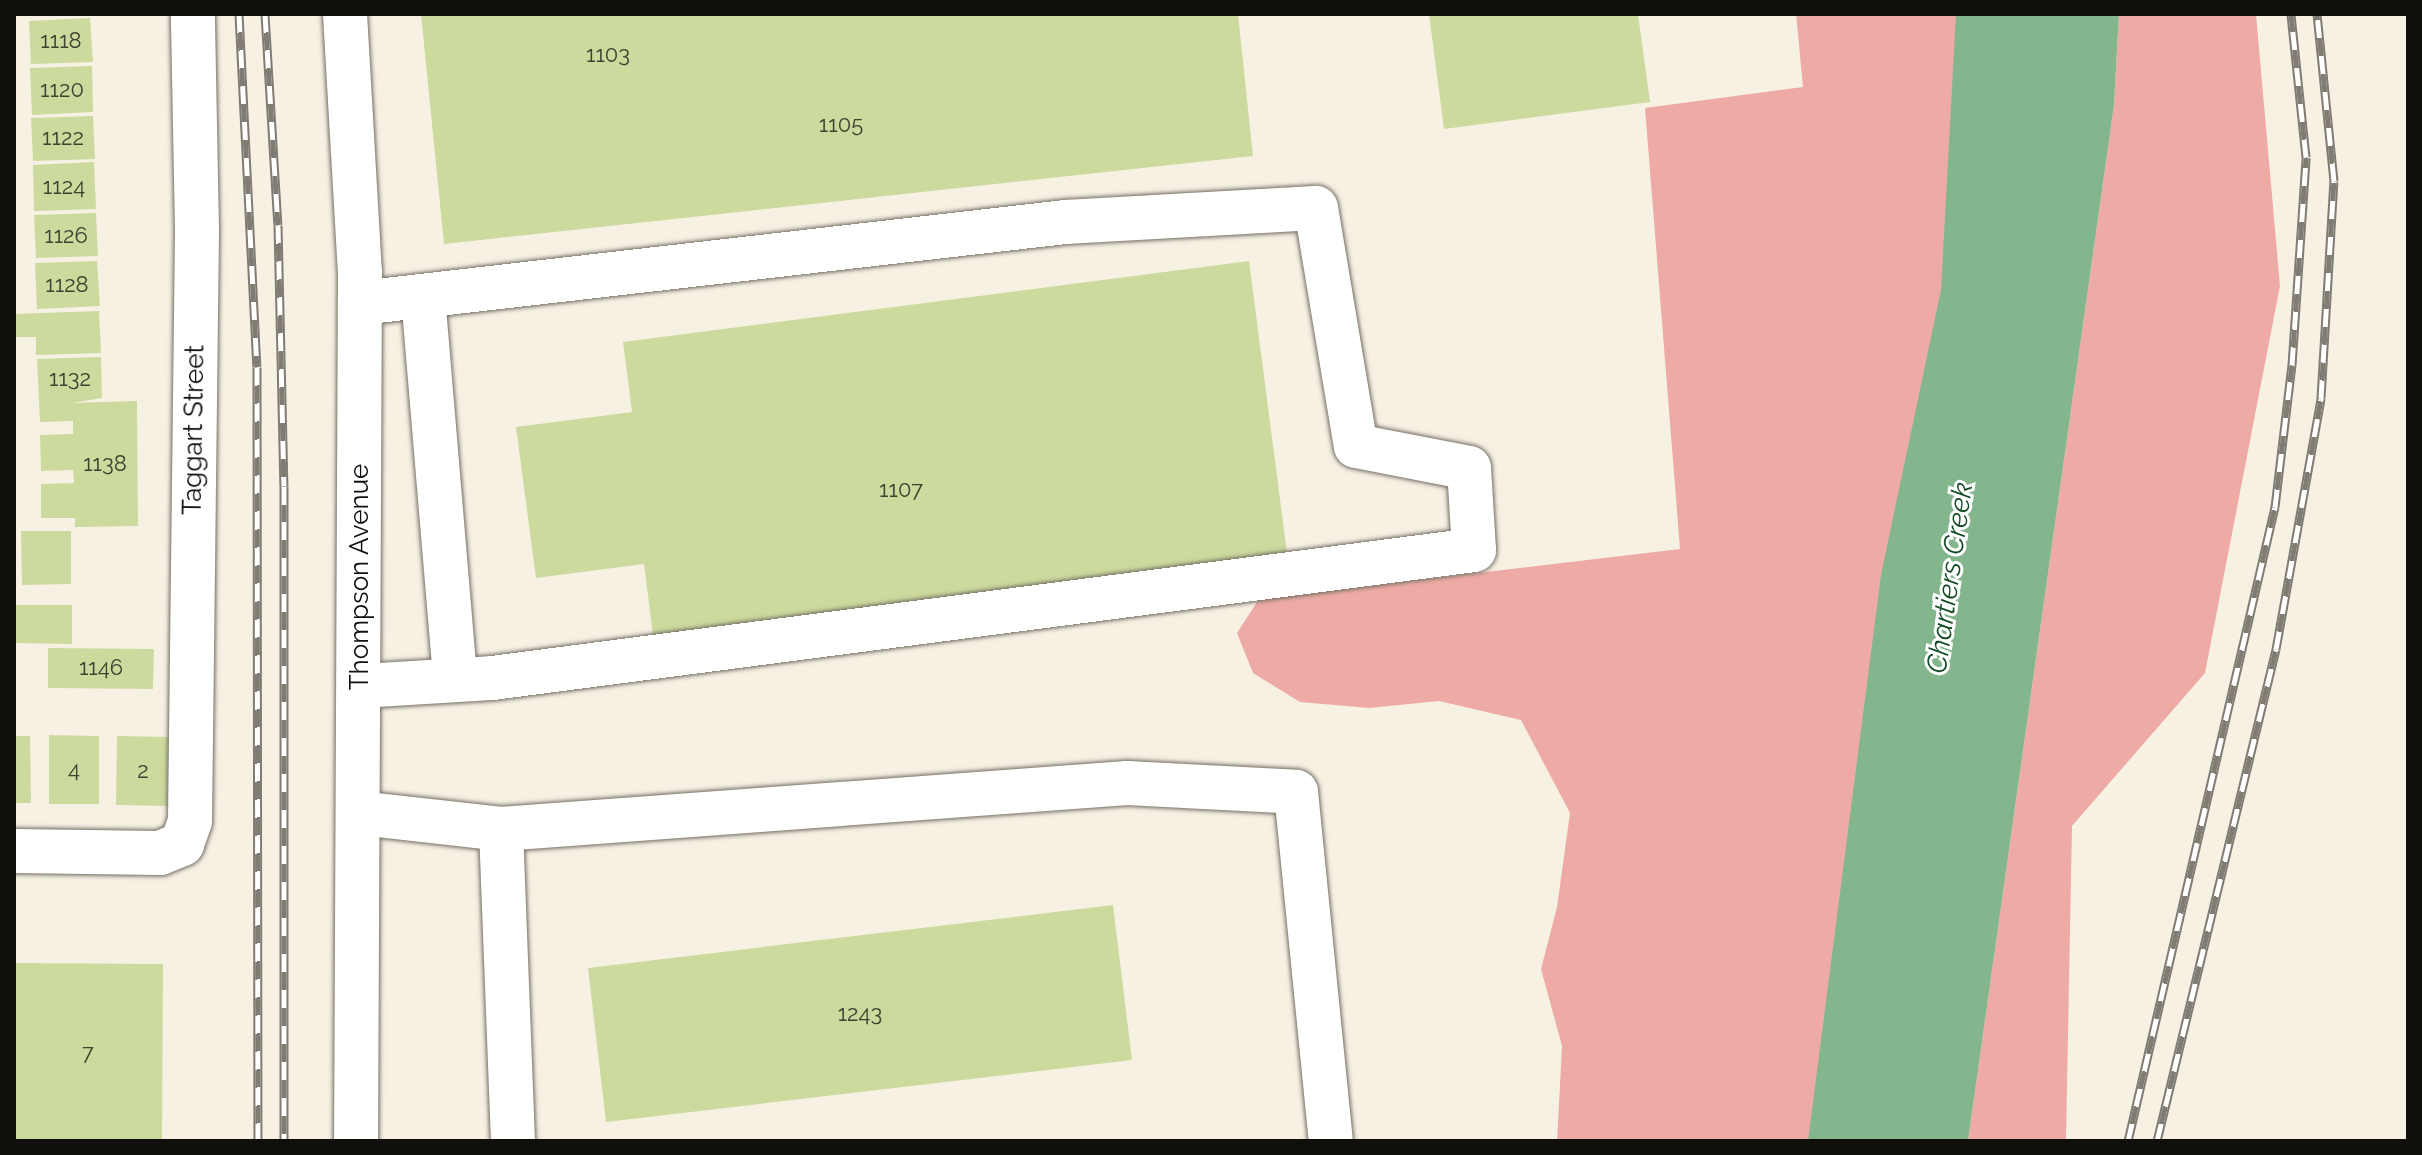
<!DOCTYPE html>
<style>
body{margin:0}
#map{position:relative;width:2422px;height:1155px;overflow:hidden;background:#f7f1e4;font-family:Raleway,sans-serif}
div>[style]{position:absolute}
.forest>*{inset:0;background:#eeaba5}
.water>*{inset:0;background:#83b68d}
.building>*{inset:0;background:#ccda9e}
.roads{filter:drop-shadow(0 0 2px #757064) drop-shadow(0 0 2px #757064)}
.minor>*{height:44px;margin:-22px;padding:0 22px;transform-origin:22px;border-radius:22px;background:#fff}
.rail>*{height:9px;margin-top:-4.5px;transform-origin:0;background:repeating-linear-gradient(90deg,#fff 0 18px,#807c73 0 36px);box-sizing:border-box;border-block:2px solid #807c73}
span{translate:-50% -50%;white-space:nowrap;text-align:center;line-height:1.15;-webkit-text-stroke:6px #fff;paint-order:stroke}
.number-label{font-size:22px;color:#404230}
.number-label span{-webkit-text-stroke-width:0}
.street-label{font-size:26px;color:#110f0b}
.water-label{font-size:28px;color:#134c25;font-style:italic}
.frame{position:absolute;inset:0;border:16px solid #110f0b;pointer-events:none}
</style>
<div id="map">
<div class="forest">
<i style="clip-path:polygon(1796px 14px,1976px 14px,1959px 304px,1816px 1141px,1557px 1141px,1562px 1046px,1541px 969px,1557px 907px,1570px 813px,1521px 720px,1439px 701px,1369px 708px,1300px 702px,1253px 673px,1237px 633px,1259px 599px,1680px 549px,1645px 108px,1803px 87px)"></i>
<i style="clip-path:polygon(2119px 14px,2256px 14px,2280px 286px,2205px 673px,2072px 826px,2066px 1141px,1968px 1141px,2114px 105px)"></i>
</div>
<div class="water">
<i style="clip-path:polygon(1956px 14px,2119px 14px,2114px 105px,1968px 1141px,1808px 1141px,1881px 575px,1941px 290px)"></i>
</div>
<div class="building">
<i style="clip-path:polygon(421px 14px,1238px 14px,1253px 156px,444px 244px)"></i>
<i style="clip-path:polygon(1429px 14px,1638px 14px,1650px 102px,1444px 129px)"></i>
<i style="clip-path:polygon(90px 18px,93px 62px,31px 64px,29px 21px)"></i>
<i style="clip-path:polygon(92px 66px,93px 112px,32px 115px,30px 68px)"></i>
<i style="clip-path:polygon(93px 116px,95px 159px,33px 161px,31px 118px)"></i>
<i style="clip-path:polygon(94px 162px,96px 209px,34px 211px,33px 165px)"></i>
<i style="clip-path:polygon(96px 213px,98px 256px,36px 258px,34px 215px)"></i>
<i style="clip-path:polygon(97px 261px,100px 306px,37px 309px,35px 263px)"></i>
<i style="clip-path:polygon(1249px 261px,1287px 553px,653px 635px,644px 564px,536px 578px,516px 427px,632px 412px,623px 342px)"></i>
<i style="clip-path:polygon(99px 311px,101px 353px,36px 355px,36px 337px,14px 337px,14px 314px)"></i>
<i style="clip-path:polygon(101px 357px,102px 398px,72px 403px,137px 401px,138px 526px,75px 527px,75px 518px,41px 518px,41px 484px,74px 483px,73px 470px,41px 471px,40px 435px,73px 434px,73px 421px,40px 422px,37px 359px)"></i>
<i style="clip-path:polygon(21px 531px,71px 531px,71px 584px,22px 585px)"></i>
<i style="clip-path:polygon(14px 605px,72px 605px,72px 644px,14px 643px)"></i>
<i style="clip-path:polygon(48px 648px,154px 649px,153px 689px,48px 688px)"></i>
<i style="clip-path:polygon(49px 735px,99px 736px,99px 804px,49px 804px)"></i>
<i style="clip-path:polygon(14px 736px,30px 736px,31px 803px,14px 803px)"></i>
<i style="clip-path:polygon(117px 736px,169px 737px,168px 806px,116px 805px)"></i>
<i style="clip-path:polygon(1113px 905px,1132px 1060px,606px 1122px,588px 968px)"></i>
<i style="clip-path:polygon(14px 963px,163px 964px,162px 1141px,14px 1141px)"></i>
</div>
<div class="roads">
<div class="minor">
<i style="left:345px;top:14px;width:257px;rotate:86.7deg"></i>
<i style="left:360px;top:271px;width:870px;rotate:90.26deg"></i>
<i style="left:423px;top:296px;width:385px;rotate:85.2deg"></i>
<i style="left:360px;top:303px;width:710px;rotate:-6.55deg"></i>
<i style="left:1065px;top:222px;width:251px;rotate:-3.2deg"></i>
<i style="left:1316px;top:208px;width:241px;rotate:80.5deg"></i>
<i style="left:1356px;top:446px;width:115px;rotate:11deg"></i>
<i style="left:1469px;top:468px;width:82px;rotate:86.5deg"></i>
<i style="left:1474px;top:550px;width:989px;rotate:172.57deg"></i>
<i style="left:493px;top:678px;width:132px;rotate:176.5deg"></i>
<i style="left:359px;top:813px;width:143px;rotate:6.4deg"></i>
<i style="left:501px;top:829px;width:628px;rotate:-4.2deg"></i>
<i style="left:1127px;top:783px;width:169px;rotate:3deg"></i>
<i style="left:1296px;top:792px;width:351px;rotate:84.3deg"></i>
<i style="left:501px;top:829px;width:312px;rotate:87.8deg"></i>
<i style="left:14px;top:851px;width:146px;rotate:0.8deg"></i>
<i style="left:160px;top:853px;width:24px;rotate:-22deg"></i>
<i style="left:182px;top:844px;width:24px;rotate:-71deg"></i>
<i style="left:190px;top:821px;width:591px;rotate:-89.32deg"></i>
<i style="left:197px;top:230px;width:216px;rotate:-91.1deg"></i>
</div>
</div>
<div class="rail">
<i style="left:239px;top:14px;width:353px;rotate:87.1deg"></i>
<i style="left:257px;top:367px;width:774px;rotate:89.93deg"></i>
<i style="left:265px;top:14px;width:211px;rotate:86.5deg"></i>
<i style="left:278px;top:225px;width:261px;rotate:88.7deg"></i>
<i style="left:284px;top:486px;width:655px;rotate:90deg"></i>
<i style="left:2128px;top:1141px;width:651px;rotate:-76.95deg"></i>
<i style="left:2275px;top:507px;width:143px;rotate:-83.2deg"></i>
<i style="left:2292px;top:365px;width:208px;rotate:-86.1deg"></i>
<i style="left:2306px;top:157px;width:144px;rotate:-96deg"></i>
<i style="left:2157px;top:1141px;width:506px;rotate:-76.4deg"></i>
<i style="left:2276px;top:649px;width:255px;rotate:-79.8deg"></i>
<i style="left:2321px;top:398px;width:217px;rotate:-86.6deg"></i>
<i style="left:2334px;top:181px;width:168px;rotate:-95.8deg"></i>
</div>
<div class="number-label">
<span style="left:61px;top:41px">1118</span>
<span style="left:608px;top:55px">1103</span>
<span style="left:62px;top:90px">1120</span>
<span style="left:841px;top:125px">1105</span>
<span style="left:63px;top:138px">1122</span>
<span style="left:64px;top:187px">1124</span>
<span style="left:66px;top:236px">1126</span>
<span style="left:67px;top:285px">1128</span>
<span style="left:70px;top:379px">1132</span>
<span style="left:105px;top:464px">1138</span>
<span style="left:901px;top:490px">1107</span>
<span style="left:101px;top:668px">1146</span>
<span style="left:74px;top:770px">4</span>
<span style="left:143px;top:771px">2</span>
<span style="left:860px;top:1014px">1243</span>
<span style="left:88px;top:1053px">7</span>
</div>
<div class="street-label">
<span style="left:194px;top:430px;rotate:-89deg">Taggart Street</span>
<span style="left:360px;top:577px;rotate:-90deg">Thompson Avenue</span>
</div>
<div class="water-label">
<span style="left:1950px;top:578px;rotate:-82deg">Chartiers Creek</span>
</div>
<div class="frame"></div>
</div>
